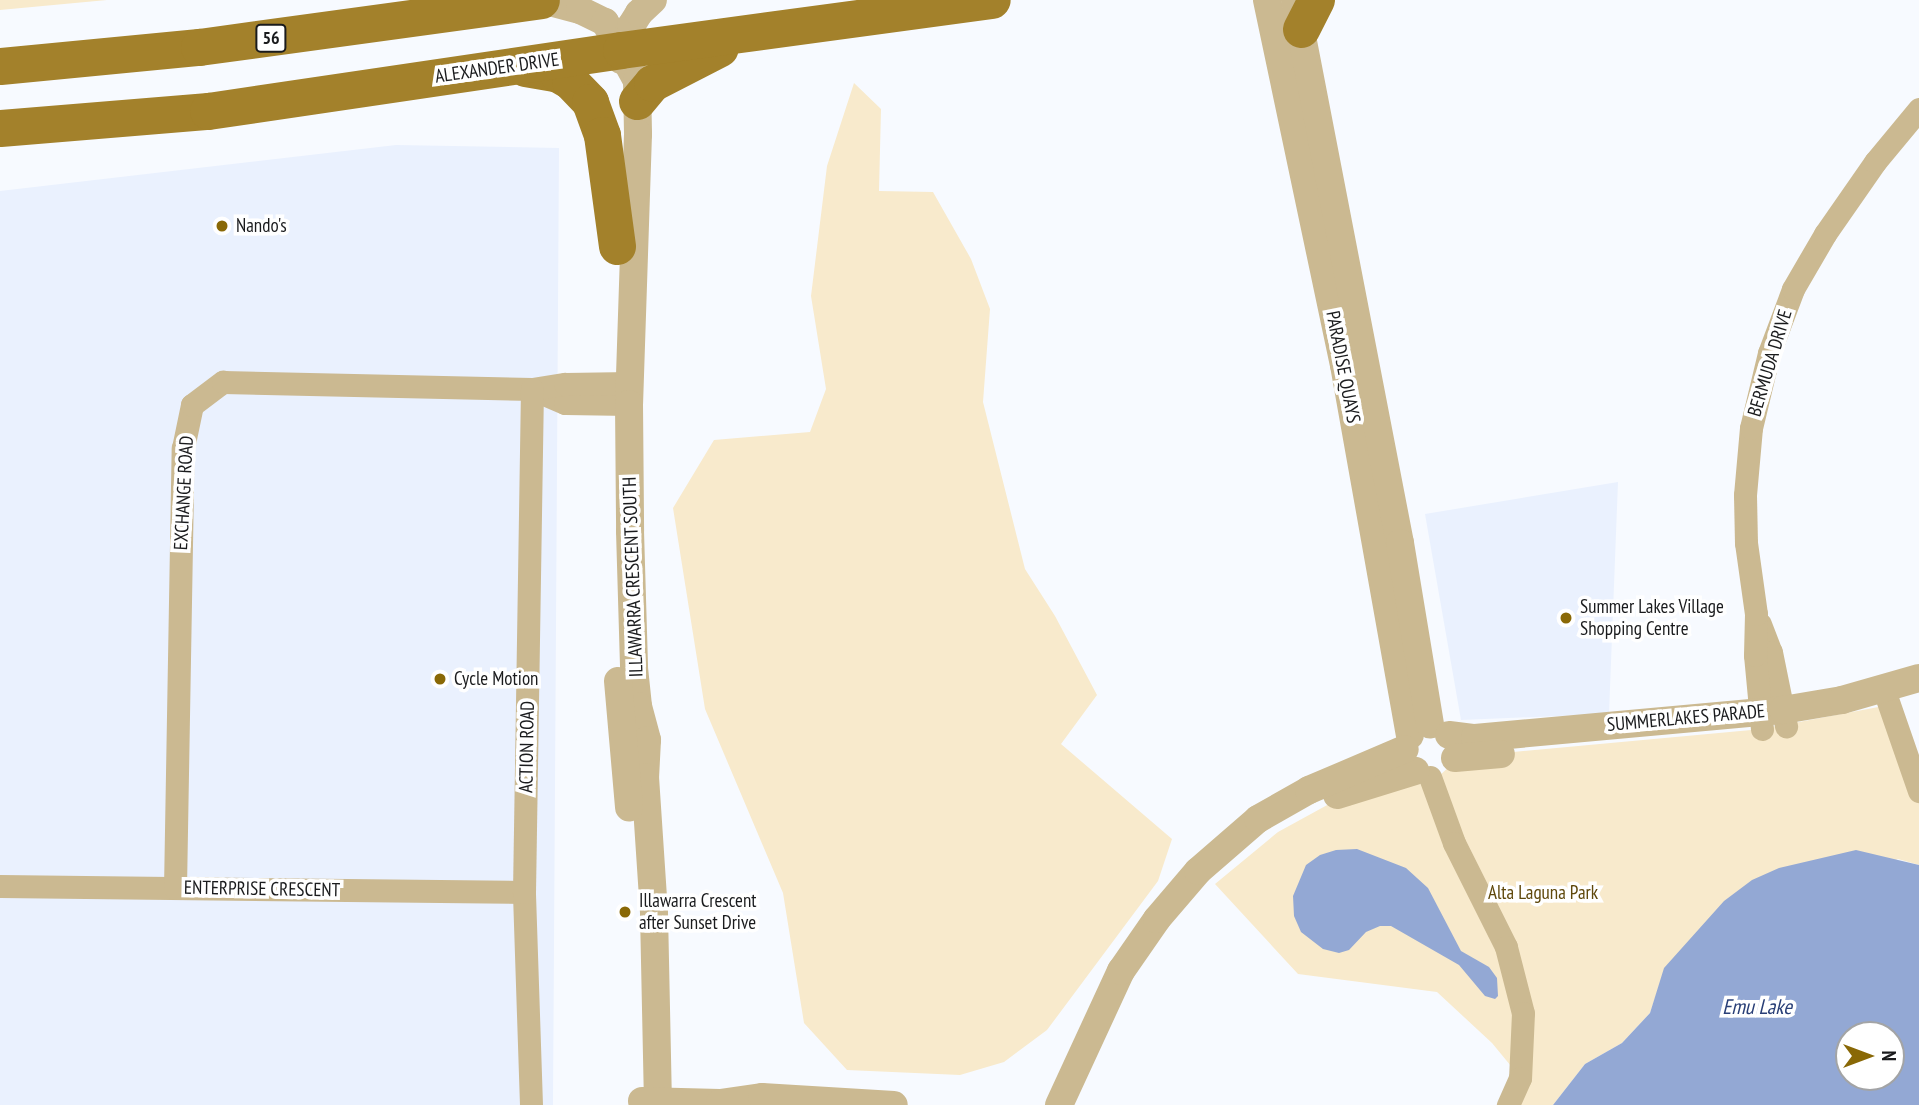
<!DOCTYPE html>
<style>
body{margin:0}
#map{position:relative;width:1919px;height:1105px;overflow:hidden;background:#f7faff;font-family:"PT Sans Narrow",sans-serif}
div>[style]{position:absolute}
.built>*{inset:0;background:#eaf1fe}
.green>*{inset:0;background:#f8eacc}
.water>*{inset:0;background:#93a8d4}
.minor>*{height:23px;margin:-11.5px;padding:0 11.5px;transform-origin:11.5px;border-radius:11.5px;background:#cbb991}
.tertiary>*{height:28px;margin:-14px;padding:0 14px;transform-origin:14px;border-radius:14px;background:#cbb991}
.primary>*{height:37px;margin:-18.5px;padding:0 18.5px;transform-origin:18.5px;border-radius:18.5px;background:#a3812b}
.dots>*{width:19px;height:19px;translate:-50% -50%;box-sizing:border-box;border:4px solid #fff;border-radius:50%}
span{translate:-50% -50%;white-space:nowrap;text-align:center;line-height:1.15;-webkit-text-stroke:7px #fff;paint-order:stroke}
.shield-label span{padding:2px 5px;background:#fff;border:2px solid;border-radius:5px;-webkit-text-stroke-width:0}
.shield-label{font-size:18px;color:#1a1b1d;font-weight:700}
.street-label{font-size:19px;color:#1a1b1d}
.poi-label{font-size:19px;color:#1a1b1d}
.left{translate:0 -50%;text-align:left}
.park-label{font-size:19px;color:#5f480b}
.water-label{font-size:21px;color:#293f77;font-style:italic}
.north{position:absolute;left:1835px;top:1021px;width:70px;height:70px;box-sizing:border-box;background:#fff;border:2px solid #a3a4a5;border-radius:50%;rotate:90deg;font-size:19px;font-weight:700;line-height:28px;text-align:center;color:#1a1b1d}
.north::after{content:'';display:block;margin:auto;width:24px;height:32px;background:#896806;clip-path:polygon(50% 0,100% 100%,50% 72%,0 100%)}
</style>
<div id="map">
<div class="built">
<i style="clip-path:polygon(396px 145px,559px 148px,553px 1105px,0 1105px,0 191px)"></i>
<i style="clip-path:polygon(1618px 482px,1609px 714px,1461px 720px,1425px 514px)"></i>
</div>
<div class="green">
<i style="clip-path:polygon(0 0,107px 0,0 10px)"></i>
<i style="clip-path:polygon(854px 83px,881px 109px,879px 191px,933px 192px,971px 259px,990px 309px,983px 402px,1025px 569px,1055px 616px,1097px 695px,1061px 744px,1172px 839px,1158px 881px,1047px 1030px,1004px 1062px,960px 1075px,847px 1070px,804px 1023px,783px 893px,705px 709px,673px 508px,714px 440px,810px 432px,826px 389px,811px 296px,827px 166px)"></i>
<i style="clip-path:polygon(1889px 705px,1919px 791px,1919px 865px,1898px 859px,1665px 968px,1650px 1013px,1622px 1043px,1585px 1064px,1553px 1105px,1508px 1105px,1520px 1077px,1492px 1043px,1437px 992px,1298px 974px,1215px 884px,1278px 832px,1351px 792px,1439px 776px,1451px 765px,1503px 753px,1762px 729px)"></i>
</div>
<div class="water">
<i style="clip-path:polygon(1357px 849px,1406px 868px,1428px 888px,1461px 951px,1489px 967px,1497px 978px,1498px 996px,1495px 999px,1485px 996px,1459px 965px,1391px 926px,1380px 926px,1366px 932px,1349px 950px,1339px 953px,1323px 949px,1301px 932px,1294px 916px,1293px 896px,1306px 865px,1320px 855px,1336px 850px)"></i>
<i style="clip-path:polygon(evenodd,1856px 850px,1919px 865px,1919px 1105px,1553px 1105px,1585px 1064px,1622px 1043px,1650px 1013px,1664px 968px,1724px 901px,1752px 880px,1779px 868px,1856px 850px,1891px 1035px,1891px 1077px,1849px 1077px,1849px 1035px,1891px 1035px)"></i>
</div>
<div class="minor">
<i style="left:532px;top:389px;width:36px;rotate:23deg"></i>
<i style="left:565px;top:403px;width:64px;rotate:0.9deg"></i>
<i style="left:1760px;top:624px;width:30px;rotate:69deg"></i>
<i style="left:1771px;top:652px;width:76px;rotate:78.5deg"></i>
<i style="left:1884px;top:690px;width:107px;rotate:70.9deg"></i>
<i style="left:1762px;top:729px;width:74px;rotate:-95.4deg"></i>
<i style="left:1755px;top:655px;width:41px;rotate:-88.6deg"></i>
<i style="left:1756px;top:614px;width:72px;rotate:-98deg"></i>
<i style="left:1746px;top:543px;width:48px;rotate:-91.2deg"></i>
<i style="left:1745px;top:495px;width:67px;rotate:-84.9deg"></i>
<i style="left:1751px;top:428px;width:77px;rotate:-76.5deg"></i>
<i style="left:1769px;top:353px;width:68px;rotate:-69.4deg"></i>
<i style="left:1793px;top:289px;width:64px;rotate:-59.8deg"></i>
<i style="left:1825px;top:234px;width:88px;rotate:-55.2deg"></i>
<i style="left:1875px;top:162px;width:69px;rotate:-50.3deg"></i>
<i style="left:1430px;top:777px;width:70px;rotate:70deg"></i>
<i style="left:1454px;top:843px;width:116px;rotate:63.4deg"></i>
<i style="left:1506px;top:947px;width:68px;rotate:75.6deg"></i>
<i style="left:1523px;top:1013px;width:65px;rotate:92.6deg"></i>
<i style="left:1520px;top:1078px;width:30px;rotate:114deg"></i>
<i style="left:0;top:886px;width:524px;rotate:0.66deg"></i>
<i style="left:175px;top:888px;width:440px;rotate:-89deg"></i>
<i style="left:183px;top:448px;width:44px;rotate:-78.2deg"></i>
<i style="left:192px;top:405px;width:39px;rotate:-37deg"></i>
<i style="left:223px;top:382px;width:309px;rotate:1.3deg"></i>
<i style="left:532px;top:389px;width:33px;rotate:-9deg"></i>
<i style="left:565px;top:384px;width:65px;rotate:-0.9deg"></i>
<i style="left:531px;top:1105px;width:213px;rotate:-91.9deg"></i>
<i style="left:524px;top:892px;width:503px;rotate:-89.09deg"></i>
</div>
<div class="tertiary">
<i style="left:542px;top:0;width:39px;rotate:15deg"></i>
<i style="left:580px;top:10px;width:28px;rotate:26deg"></i>
<i style="left:605px;top:22px;width:67px;rotate:61.5deg"></i>
<i style="left:637px;top:81px;width:53px;rotate:88.9deg"></i>
<i style="left:638px;top:134px;width:270px;rotate:91.9deg"></i>
<i style="left:629px;top:404px;width:127px;rotate:89.5deg"></i>
<i style="left:630px;top:531px;width:137px;rotate:88.3deg"></i>
<i style="left:634px;top:668px;width:38px;rotate:84deg"></i>
<i style="left:638px;top:706px;width:35px;rotate:75deg"></i>
<i style="left:647px;top:740px;width:37px;rotate:93deg"></i>
<i style="left:645px;top:777px;width:136px;rotate:86.2deg"></i>
<i style="left:654px;top:913px;width:192px;rotate:88.8deg"></i>
<i style="left:1267px;top:0;width:373px;rotate:78.1deg"></i>
<i style="left:1344px;top:365px;width:376px;rotate:79.9deg"></i>
<i style="left:1295px;top:0;width:553px;rotate:79.06deg"></i>
<i style="left:1400px;top:543px;width:184px;rotate:80.6deg"></i>
<i style="left:621px;top:60px;width:35px;rotate:-74deg"></i>
<i style="left:631px;top:26px;width:15px;rotate:-58deg"></i>
<i style="left:639px;top:13px;width:19px;rotate:-43deg"></i>
<i style="left:618px;top:681px;width:127px;rotate:85deg"></i>
<i style="left:1449px;top:735px;width:26px;rotate:7deg"></i>
<i style="left:1475px;top:738px;width:309px;rotate:-5.2deg"></i>
<i style="left:1783px;top:710px;width:60px;rotate:-9.6deg"></i>
<i style="left:1842px;top:700px;width:80px;rotate:-15.9deg"></i>
<i style="left:1455px;top:758px;width:46px;rotate:-5deg"></i>
<i style="left:1337px;top:795px;width:82px;rotate:-17.1deg"></i>
<i style="left:642px;top:1101px;width:78px;rotate:1.5deg"></i>
<i style="left:720px;top:1103px;width:42px;rotate:-8.1deg"></i>
<i style="left:762px;top:1097px;width:132px;rotate:3.5deg"></i>
<i style="left:1059px;top:1105px;width:148px;rotate:-65.2deg"></i>
<i style="left:1121px;top:971px;width:63px;rotate:-55.3deg"></i>
<i style="left:1157px;top:919px;width:63px;rotate:-49.5deg"></i>
<i style="left:1198px;top:871px;width:79px;rotate:-40.9deg"></i>
<i style="left:1258px;top:819px;width:59px;rotate:-29.6deg"></i>
<i style="left:1309px;top:790px;width:104px;rotate:-23.1deg"></i>
</div>
<div class="primary">
<i style="left:1301px;top:29px;width:33px;rotate:-63deg"></i>
<i style="left:0;top:66px;width:200px;rotate:-5.5deg"></i>
<i style="left:199px;top:47px;width:345px;rotate:-7.8deg"></i>
<i style="left:525px;top:68px;width:34px;rotate:10deg"></i>
<i style="left:558px;top:74px;width:14px;rotate:30deg"></i>
<i style="left:570px;top:81px;width:29px;rotate:46deg"></i>
<i style="left:590px;top:102px;width:35px;rotate:70deg"></i>
<i style="left:602px;top:135px;width:112px;rotate:82.3deg"></i>
<i style="left:637px;top:101px;width:23px;rotate:-50deg"></i>
<i style="left:652px;top:83px;width:76px;rotate:-27.2deg"></i>
<i style="left:0;top:128px;width:209px;rotate:-4.7deg"></i>
<i style="left:208px;top:111px;width:417px;rotate:-8.4deg"></i>
<i style="left:621px;top:50px;width:374px;rotate:-7.7deg"></i>
</div>
<div class="dots">
<i style="left:222px;top:226px;background:#896806"></i>
<i style="left:1566px;top:618px;background:#896806"></i>
<i style="left:440px;top:679px;background:#896806"></i>
<i style="left:625px;top:912px;background:#896806"></i>
</div>
<div class="shield-label">
<span style="left:271px;top:38px">56</span>
</div>
<div class="street-label">
<span style="left:497px;top:68px;rotate:-8deg">ALEXANDER DRIVE</span>
<span style="left:1770px;top:363px;rotate:-73deg">BERMUDA DRIVE</span>
<span style="left:1343px;top:367px;rotate:79deg">PARADISE QUAYS</span>
<span style="left:184px;top:493px;rotate:-87deg">EXCHANGE ROAD</span>
<span style="left:633px;top:577px;rotate:-92deg">ILLAWARRA CRESCENT SOUTH</span>
<span style="left:1686px;top:718px;rotate:-5deg">SUMMERLAKES PARADE</span>
<span style="left:527px;top:747px;rotate:-89deg">ACTION ROAD</span>
<span style="left:262px;top:889px;rotate:1deg">ENTERPRISE CRESCENT</span>
</div>
<div class="poi-label">
<span class="left" style="left:236px;top:226px">Nando's</span>
<span class="left" style="left:1580px;top:618px">Summer Lakes Village<br>Shopping Centre</span>
<span class="left" style="left:454px;top:679px">Cycle Motion</span>
<span class="left" style="left:639px;top:912px">Illawarra Crescent<br>after Sunset Drive</span>
</div>
<div class="park-label">
<span style="left:1543px;top:893px">Alta Laguna Park</span>
</div>
<div class="water-label">
<span style="left:1757px;top:1007px">Emu Lake</span>
</div>
<div class="north">N</div>
</div>
